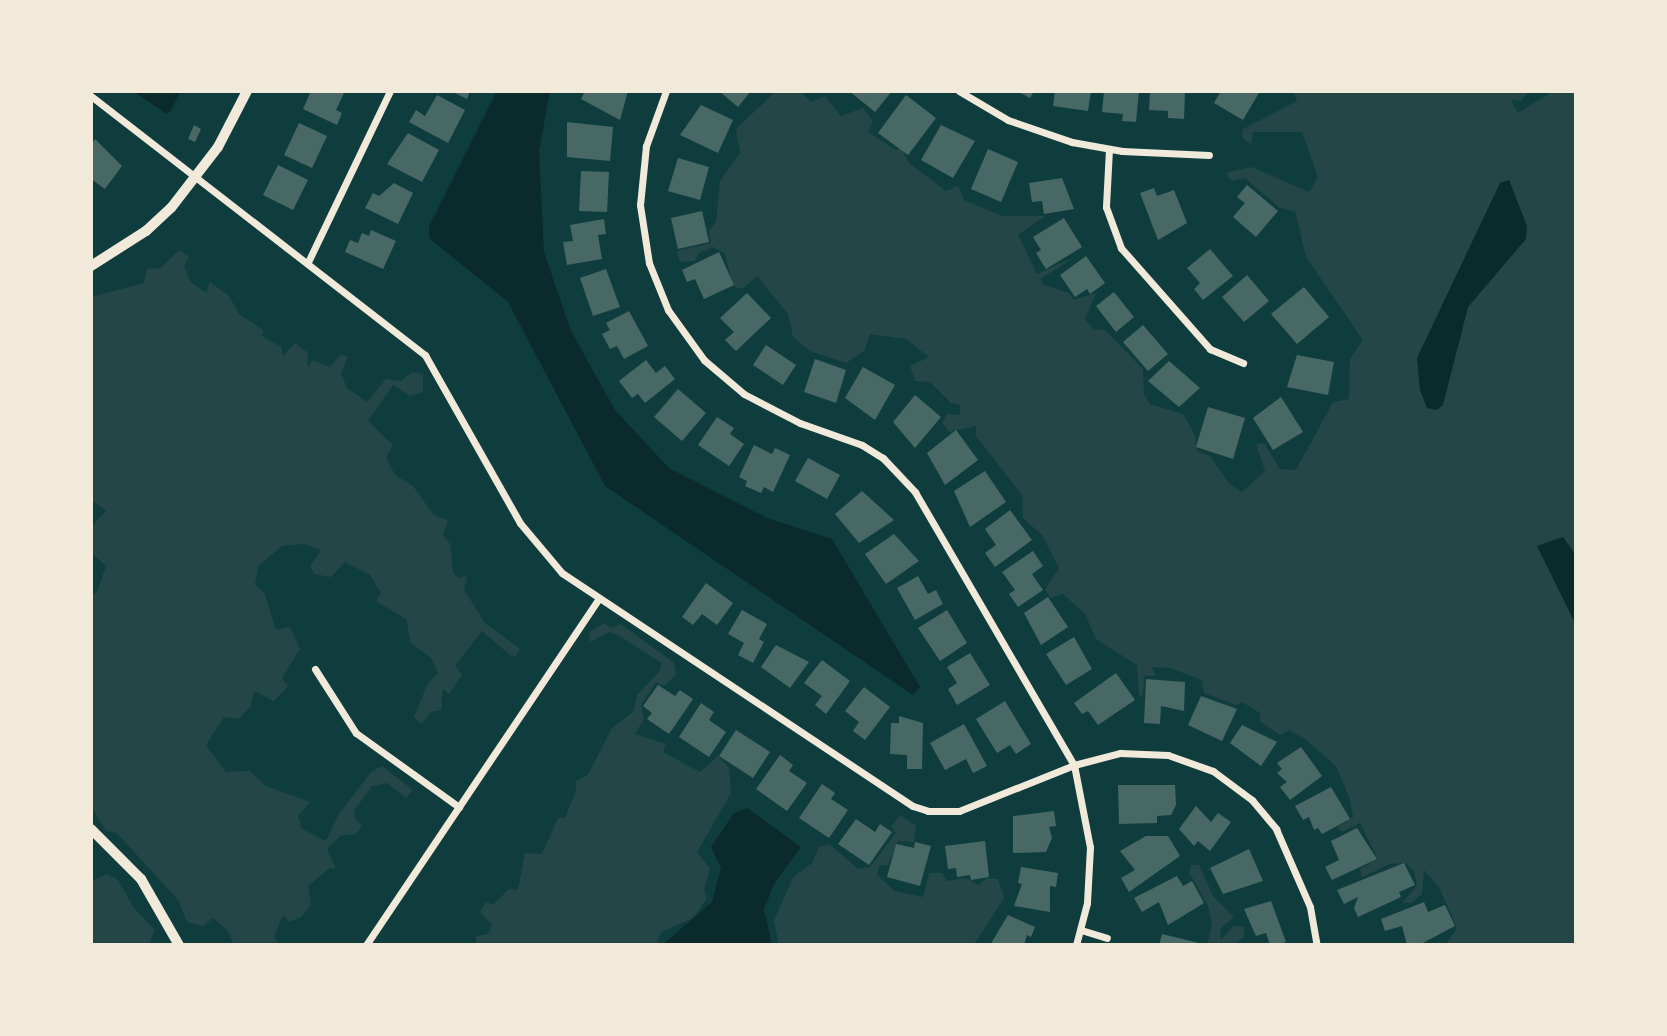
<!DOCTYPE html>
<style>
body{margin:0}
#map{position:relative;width:1667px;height:1036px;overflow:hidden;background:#0f3d3e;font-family:Signika,sans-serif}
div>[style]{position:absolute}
.green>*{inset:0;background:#244646}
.water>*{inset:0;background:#0a2a2b}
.building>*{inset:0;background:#486865}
.minor>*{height:7px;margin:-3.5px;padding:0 3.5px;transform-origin:3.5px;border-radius:3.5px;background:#f1e9da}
.tertiary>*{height:10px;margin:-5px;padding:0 5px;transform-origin:5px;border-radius:5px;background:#f1e9da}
span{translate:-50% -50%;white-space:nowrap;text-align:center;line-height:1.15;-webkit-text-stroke:5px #f1e9da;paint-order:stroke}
.frame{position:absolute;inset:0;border:93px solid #f1e9da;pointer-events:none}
</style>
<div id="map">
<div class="green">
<i style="clip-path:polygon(776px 91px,800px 91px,811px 102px,825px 96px,841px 116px,863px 108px,873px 121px,868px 132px,896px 150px,901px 148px,909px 163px,946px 191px,958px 186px,964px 200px,1002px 216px,1045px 216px,1018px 235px,1037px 274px,1077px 256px,1040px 279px,1044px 285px,1069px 293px,1073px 300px,1096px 293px,1085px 319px,1094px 330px,1104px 329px,1143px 369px,1144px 395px,1150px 404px,1183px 414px,1196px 437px,1197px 451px,1210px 456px,1229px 483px,1242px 492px,1265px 471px,1256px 444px,1264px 443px,1280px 469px,1296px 470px,1333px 402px,1349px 399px,1350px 359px,1363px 340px,1306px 257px,1295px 211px,1280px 208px,1245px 178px,1232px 181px,1227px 176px,1228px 172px,1252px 167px,1309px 192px,1318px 177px,1302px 132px,1253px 132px,1251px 144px,1242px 137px,1243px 129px,1297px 101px,1294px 91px,1529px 91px,1521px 101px,1511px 100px,1518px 113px,1553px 91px,1576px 91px,1576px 945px,1445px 945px,1457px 928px,1440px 889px,1424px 870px,1422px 894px,1412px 903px,1402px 903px,1417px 886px,1414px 871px,1405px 863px,1390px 864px,1362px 877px,1360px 869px,1378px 859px,1360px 823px,1342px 832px,1338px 827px,1353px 817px,1350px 799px,1336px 766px,1305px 739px,1289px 730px,1280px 735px,1260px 721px,1260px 713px,1242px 702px,1236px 705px,1204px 693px,1202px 680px,1170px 668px,1151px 667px,1156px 675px,1144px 676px,1143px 695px,1139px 696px,1137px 665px,1096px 639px,1085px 614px,1063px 594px,1051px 598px,1045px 590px,1059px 568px,1042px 535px,1023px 518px,1022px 495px,976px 436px,976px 426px,949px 432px,942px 423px,947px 414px,960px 415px,960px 405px,951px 403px,930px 382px,915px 381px,910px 366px,929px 357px,906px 339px,870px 334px,864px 351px,846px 363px,810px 351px,793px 337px,788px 314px,757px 276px,742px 289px,733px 286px,725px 254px,713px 247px,699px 253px,695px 261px,680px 262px,677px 251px,711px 243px,709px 231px,716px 222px,720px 181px,740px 153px,736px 129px)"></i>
<i style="clip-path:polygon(179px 250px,189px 256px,184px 267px,191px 282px,206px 293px,210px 282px,229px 296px,239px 314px,263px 330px,262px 336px,281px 347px,283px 356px,295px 343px,307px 352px,308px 367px,312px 360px,330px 367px,340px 355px,348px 356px,341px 373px,347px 388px,367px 402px,386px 379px,401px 381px,412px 372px,423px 374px,423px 392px,410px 396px,393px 385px,368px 421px,393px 445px,386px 457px,395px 475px,413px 486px,433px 514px,448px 521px,443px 535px,450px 544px,453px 572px,458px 578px,467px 576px,464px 590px,485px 623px,520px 649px,516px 656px,510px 655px,482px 631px,455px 666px,462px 675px,449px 694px,443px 689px,441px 710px,431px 712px,421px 724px,414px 717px,428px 683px,438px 673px,431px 658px,411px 643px,406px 619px,376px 601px,381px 593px,370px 575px,345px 562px,331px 577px,314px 574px,310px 566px,321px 550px,304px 544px,282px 546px,258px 566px,255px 585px,264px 592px,276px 630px,290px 627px,300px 649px,282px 678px,288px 686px,274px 701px,254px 691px,251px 706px,239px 719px,224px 717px,206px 745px,226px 772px,250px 771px,266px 786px,310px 802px,298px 816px,302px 829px,326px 841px,339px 814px,371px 772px,382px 766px,413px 790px,406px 798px,387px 783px,372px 786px,355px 809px,354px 818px,362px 826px,356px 834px,340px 836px,327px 849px,336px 869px,330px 868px,308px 886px,311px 905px,301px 917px,289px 922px,283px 915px,274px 936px,279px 945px,234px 945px,228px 931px,213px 918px,203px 926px,187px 922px,178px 900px,117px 833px,106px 831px,91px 806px,91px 596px,97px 592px,106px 566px,91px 552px,91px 527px,106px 511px,91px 499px,91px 297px,144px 283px,147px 269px,161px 268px)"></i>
<i style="clip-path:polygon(605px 623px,611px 628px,621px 624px,674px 663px,676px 675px,664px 686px,656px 682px,641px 705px,644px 719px,635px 734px,666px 744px,663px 752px,700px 772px,718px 756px,729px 768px,731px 793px,697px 852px,710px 868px,704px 891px,707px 898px,693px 918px,661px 932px,656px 945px,476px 945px,476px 936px,488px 934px,492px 925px,480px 912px,486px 902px,493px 905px,509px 889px,518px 890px,525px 853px,542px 854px,558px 818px,565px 818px,576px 791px,576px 781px,588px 775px,612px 728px,634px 711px,637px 695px,659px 672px,662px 663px,616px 634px,609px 632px,590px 642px,589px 632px)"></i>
<i style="clip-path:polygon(900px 815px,916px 826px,914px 842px,898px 841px,888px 865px,879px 866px,877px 875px,895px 891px,923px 897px,929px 873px,942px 873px,947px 881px,966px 878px,978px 885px,987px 878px,998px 879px,1004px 898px,974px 945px,779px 945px,774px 921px,793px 877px,812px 863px,819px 847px,829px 844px,858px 869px,870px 867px,896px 833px,891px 826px)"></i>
<i style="clip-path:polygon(1191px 865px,1199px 865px,1213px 896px,1234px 917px,1220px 929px,1221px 940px,1233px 926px,1244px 927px,1244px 937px,1234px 945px,1207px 944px,1212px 925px,1208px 906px,1189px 872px)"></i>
<i style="clip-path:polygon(107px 874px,118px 880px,134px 908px,155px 930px,149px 944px,162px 945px,91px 945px,91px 881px)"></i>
</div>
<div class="water">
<i style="clip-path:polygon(133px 91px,181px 91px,170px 112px,165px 113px)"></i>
<i style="clip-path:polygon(497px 91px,550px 91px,539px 151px,544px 252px,571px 331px,615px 410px,669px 468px,767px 518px,832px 539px,920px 687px,913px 695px,605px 486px,508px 302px,429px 238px,429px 227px)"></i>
<i style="clip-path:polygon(1509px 180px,1527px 226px,1526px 239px,1468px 307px,1443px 405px,1437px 410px,1427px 408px,1420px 390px,1417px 358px,1500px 183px)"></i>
<i style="clip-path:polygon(1563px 537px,1576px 555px,1576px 625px,1537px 546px)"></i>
<i style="clip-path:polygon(747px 808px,801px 847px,774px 884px,764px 909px,772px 945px,662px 945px,712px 902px,721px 868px,711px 847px,734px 813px)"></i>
</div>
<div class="building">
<i style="clip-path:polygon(311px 91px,344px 93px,336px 110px,342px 113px,337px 125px,303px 109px)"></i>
<i style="clip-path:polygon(451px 91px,470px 91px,467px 99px)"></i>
<i style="clip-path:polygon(585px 91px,628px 91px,620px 120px,581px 99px)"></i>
<i style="clip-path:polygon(719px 91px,751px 91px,738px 107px)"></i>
<i style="clip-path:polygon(849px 91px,892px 91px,875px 112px)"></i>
<i style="clip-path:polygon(1017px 91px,1034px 91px,1030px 98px)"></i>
<i style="clip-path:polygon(1055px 91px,1091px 91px,1088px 111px,1053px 106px)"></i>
<i style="clip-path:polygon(1104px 91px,1139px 91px,1136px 122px,1122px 121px,1123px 114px,1102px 112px)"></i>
<i style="clip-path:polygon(1150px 91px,1185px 91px,1184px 119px,1168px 118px,1168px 111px,1149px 110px)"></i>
<i style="clip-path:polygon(1221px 91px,1260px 91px,1243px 120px,1214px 103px)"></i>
<i style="clip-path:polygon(437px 95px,465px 110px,448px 143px,409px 122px,416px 110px,425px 116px)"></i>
<i style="clip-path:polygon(906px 95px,936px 118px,908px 155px,878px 133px)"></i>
<i style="clip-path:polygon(701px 105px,733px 120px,718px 153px,680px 135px)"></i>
<i style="clip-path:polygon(567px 122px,613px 127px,610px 161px,567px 157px)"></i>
<i style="clip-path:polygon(299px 123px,327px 136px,312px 168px,284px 155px)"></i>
<i style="clip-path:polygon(194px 125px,201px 129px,195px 142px,188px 139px)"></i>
<i style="clip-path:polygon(941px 125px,975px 141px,953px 178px,921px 160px)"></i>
<i style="clip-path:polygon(408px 133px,439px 150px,422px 182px,387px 164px)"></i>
<i style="clip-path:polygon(95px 139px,122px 166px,105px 189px,91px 179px,91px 145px)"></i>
<i style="clip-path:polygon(988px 149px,1018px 162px,1001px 202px,971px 189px)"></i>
<i style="clip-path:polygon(678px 158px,709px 167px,700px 200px,668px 191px)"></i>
<i style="clip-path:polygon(278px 165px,308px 180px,293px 210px,263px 195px)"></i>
<i style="clip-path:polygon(581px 171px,609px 172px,607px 212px,579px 211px)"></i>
<i style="clip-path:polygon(1062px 178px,1074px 209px,1044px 214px,1042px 201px,1032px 202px,1029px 183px)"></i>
<i style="clip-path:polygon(394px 183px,413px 193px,398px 224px,365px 208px,373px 193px,379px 196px)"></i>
<i style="clip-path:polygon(1247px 185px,1278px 211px,1256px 237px,1233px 217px,1245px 203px,1237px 197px)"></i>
<i style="clip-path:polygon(1154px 188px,1157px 196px,1174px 190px,1187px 223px,1158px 240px,1140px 193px)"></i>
<i style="clip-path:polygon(702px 211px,709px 242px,678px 249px,671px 218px)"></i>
<i style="clip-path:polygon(1064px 218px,1082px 247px,1046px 269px,1036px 253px,1041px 250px,1033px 237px)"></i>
<i style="clip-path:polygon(604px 219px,606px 234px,598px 235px,602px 259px,567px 265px,563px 242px,573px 241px,570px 225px)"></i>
<i style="clip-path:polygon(371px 230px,396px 241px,383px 269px,345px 252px,350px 240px,358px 243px,362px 233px,369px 236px)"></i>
<i style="clip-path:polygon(1210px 249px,1233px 276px,1203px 300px,1194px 289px,1200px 283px,1187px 268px)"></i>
<i style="clip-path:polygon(719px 252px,734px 285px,704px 299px,695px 279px,687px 282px,682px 270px)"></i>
<i style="clip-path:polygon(1086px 256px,1105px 283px,1090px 294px,1087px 289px,1075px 297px,1060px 275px)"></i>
<i style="clip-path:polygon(606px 269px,620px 307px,593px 316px,580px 278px)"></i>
<i style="clip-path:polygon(1247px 275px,1269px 301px,1244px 322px,1222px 297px)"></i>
<i style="clip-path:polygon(1304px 287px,1329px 317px,1297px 344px,1271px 314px)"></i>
<i style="clip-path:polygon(1114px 292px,1134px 317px,1116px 332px,1096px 306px)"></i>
<i style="clip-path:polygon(747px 293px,771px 318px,736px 351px,725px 340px,734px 332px,720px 318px)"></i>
<i style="clip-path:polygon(629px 311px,648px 346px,624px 359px,617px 346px,610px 349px,602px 334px,610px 330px,606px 323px)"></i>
<i style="clip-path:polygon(1143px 325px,1168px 354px,1148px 371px,1123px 342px)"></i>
<i style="clip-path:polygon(766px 345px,796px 365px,783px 385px,753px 365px)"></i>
<i style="clip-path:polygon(1297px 355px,1334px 362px,1328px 395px,1287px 387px)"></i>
<i style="clip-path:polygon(815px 359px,846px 370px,836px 403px,804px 392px)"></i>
<i style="clip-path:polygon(646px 360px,656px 373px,665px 366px,675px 379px,645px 403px,638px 394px,632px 398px,619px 381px)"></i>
<i style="clip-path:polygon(1169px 361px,1200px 388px,1179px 407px,1148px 381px)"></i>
<i style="clip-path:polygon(863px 367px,895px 385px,875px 420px,845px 398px)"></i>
<i style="clip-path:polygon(678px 389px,706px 413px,682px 441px,654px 417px)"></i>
<i style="clip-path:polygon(915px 395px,941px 417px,915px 448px,893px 422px)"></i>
<i style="clip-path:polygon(1281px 397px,1303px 432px,1273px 450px,1253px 418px)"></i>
<i style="clip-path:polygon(1208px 407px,1245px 418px,1233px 459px,1196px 447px)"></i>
<i style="clip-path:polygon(717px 417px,734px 428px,730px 434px,744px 444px,729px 466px,698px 445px)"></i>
<i style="clip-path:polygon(956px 430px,978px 460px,945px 485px,927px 453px)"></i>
<i style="clip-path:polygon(754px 445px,772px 454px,775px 448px,790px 455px,773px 492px,764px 487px,761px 493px,745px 486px,747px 481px,739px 477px)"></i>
<i style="clip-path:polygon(808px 458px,840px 475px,827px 499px,795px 481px)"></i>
<i style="clip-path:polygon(985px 471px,1006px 502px,970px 527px,954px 491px)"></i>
<i style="clip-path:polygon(862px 491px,894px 520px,859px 543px,835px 514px)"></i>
<i style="clip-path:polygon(1010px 510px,1032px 540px,995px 567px,985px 553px,996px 545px,985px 529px)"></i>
<i style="clip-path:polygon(894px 534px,919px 561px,886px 584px,865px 554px)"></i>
<i style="clip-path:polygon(1033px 551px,1043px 566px,1032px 574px,1043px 590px,1018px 607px,1009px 594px,1015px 590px,1002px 572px)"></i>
<i style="clip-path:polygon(918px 576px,928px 594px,936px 590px,943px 604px,915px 620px,897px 588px)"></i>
<i style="clip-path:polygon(706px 583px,733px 603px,717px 625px,702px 614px,693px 625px,682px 617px)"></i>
<i style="clip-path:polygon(1048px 597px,1068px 627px,1041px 645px,1024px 613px)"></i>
<i style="clip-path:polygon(742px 610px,767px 624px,759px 639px,764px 642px,753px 663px,738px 655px,744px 643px,728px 634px)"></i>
<i style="clip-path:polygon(947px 610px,967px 643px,940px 661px,918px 628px)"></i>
<i style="clip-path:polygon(1074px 637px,1092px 669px,1066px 685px,1046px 654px)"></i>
<i style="clip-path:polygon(776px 645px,809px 662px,790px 688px,761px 667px)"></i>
<i style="clip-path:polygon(970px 653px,990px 685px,957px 705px,948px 689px,957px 683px,947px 667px)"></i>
<i style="clip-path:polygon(822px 660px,850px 681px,826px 714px,815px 705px,822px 696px,804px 683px)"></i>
<i style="clip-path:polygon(1116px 673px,1135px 700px,1098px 725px,1088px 711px,1082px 714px,1074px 703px)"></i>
<i style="clip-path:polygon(1146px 679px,1185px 682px,1184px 711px,1161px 706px,1160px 724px,1144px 723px)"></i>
<i style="clip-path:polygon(658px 685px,675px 696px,680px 690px,693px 699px,669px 734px,647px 719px,652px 713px,643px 706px)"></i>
<i style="clip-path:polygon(864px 687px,890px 707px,865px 740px,853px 731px,859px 722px,845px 711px)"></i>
<i style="clip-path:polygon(1201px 696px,1237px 709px,1222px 741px,1188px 725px)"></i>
<i style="clip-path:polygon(1005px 701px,1031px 744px,1016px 754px,1010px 745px,997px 753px,976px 719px)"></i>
<i style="clip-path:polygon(701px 703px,714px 712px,709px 720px,726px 732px,709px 757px,679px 737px)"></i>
<i style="clip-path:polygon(899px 716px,923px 723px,922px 769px,907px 769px,907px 755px,890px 754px,891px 723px,899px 723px)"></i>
<i style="clip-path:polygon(964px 724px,987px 766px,973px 773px,966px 759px,945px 770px,930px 743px)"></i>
<i style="clip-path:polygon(1242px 725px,1277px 742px,1261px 766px,1230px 743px)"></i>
<i style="clip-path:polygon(736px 730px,770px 752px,753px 778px,719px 756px)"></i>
<i style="clip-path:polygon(1301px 747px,1322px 776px,1290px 800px,1280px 787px,1287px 782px,1277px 773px,1282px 769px,1277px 763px)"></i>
<i style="clip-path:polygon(780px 755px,793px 765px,789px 771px,807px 783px,787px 811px,756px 789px)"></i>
<i style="clip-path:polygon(822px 784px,835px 793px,831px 799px,848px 810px,829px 838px,799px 818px)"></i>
<i style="clip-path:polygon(1118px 785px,1175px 785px,1176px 805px,1171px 815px,1157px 816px,1157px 823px,1119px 824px)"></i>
<i style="clip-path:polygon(1331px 787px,1350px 819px,1322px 834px,1318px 828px,1314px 830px,1309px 817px,1303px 820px,1295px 806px)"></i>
<i style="clip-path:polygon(1196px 806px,1211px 822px,1218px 813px,1231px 822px,1210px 851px,1198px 841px,1194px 846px,1179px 829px)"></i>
<i style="clip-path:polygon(1054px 811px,1056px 826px,1049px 827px,1052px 838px,1046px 852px,1013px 853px,1013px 816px)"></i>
<i style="clip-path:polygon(856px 819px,875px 832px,880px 824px,892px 832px,869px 865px,838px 844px)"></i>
<i style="clip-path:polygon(1357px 828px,1377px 859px,1332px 880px,1325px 867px,1339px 860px,1331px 841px)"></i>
<i style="clip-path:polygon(1146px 836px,1168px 836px,1180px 856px,1129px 892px,1121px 878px,1135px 870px,1120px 851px)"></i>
<i style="clip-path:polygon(985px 841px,989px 877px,971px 880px,970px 875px,957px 877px,956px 868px,948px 869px,945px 846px)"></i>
<i style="clip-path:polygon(915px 842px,931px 846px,920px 886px,887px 877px,896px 844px,914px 848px)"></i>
<i style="clip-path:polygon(1249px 849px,1263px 881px,1223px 894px,1210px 868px)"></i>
<i style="clip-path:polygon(1404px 863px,1415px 885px,1399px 892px,1401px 897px,1358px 917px,1354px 908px,1358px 897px,1344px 904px,1337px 890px)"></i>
<i style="clip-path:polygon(1021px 867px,1058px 873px,1056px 887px,1050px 886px,1050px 912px,1014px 906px,1022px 884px,1018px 883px)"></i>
<i style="clip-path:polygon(1177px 876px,1183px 886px,1192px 881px,1204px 903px,1168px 925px,1159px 902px,1142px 912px,1134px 898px)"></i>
<i style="clip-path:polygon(1271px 901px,1286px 942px,1275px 945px,1270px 945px,1266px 933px,1256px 936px,1244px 909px)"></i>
<i style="clip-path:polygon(1424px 902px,1428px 912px,1445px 905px,1455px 926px,1419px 945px,1407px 945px,1402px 926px,1385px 931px,1381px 919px)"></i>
<i style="clip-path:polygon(1008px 915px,1035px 927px,1031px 937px,1027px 935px,1024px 945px,990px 945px)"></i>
<i style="clip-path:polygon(1162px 934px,1199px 943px,1199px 945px,1159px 945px)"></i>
</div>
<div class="minor">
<i style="left:666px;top:91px;width:59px;rotate:110deg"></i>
<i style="left:646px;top:146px;width:59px;rotate:95.8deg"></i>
<i style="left:640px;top:205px;width:59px;rotate:81.2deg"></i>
<i style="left:649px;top:263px;width:51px;rotate:68deg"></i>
<i style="left:668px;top:310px;width:62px;rotate:54.2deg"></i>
<i style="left:704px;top:360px;width:52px;rotate:40.4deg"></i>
<i style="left:744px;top:394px;width:63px;rotate:27.4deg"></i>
<i style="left:800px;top:423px;width:66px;rotate:19.5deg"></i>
<i style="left:862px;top:445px;width:25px;rotate:32deg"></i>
<i style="left:883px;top:458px;width:47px;rotate:46.7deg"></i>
<i style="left:915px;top:492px;width:316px;rotate:59.8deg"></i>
<i style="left:1074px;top:765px;width:84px;rotate:79deg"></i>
<i style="left:1090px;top:847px;width:56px;rotate:93.1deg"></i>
<i style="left:1087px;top:903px;width:43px;rotate:104.7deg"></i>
<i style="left:959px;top:91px;width:57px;rotate:30.6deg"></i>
<i style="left:1008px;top:120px;width:68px;rotate:19deg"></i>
<i style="left:1072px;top:142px;width:51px;rotate:10.2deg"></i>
<i style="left:1122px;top:151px;width:87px;rotate:2.6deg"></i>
<i style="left:91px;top:96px;width:423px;rotate:37.8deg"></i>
<i style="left:425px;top:355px;width:193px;rotate:60.5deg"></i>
<i style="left:520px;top:523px;width:65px;rotate:50deg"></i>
<i style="left:562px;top:573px;width:421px;rotate:33.6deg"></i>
<i style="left:913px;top:806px;width:16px;rotate:18deg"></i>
<i style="left:928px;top:811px;width:31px"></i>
<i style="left:959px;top:811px;width:124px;rotate:-21.8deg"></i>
<i style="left:1074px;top:765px;width:48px;rotate:-14.6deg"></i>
<i style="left:1120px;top:753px;width:48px;rotate:2.4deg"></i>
<i style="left:1168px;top:755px;width:48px;rotate:19.6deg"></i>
<i style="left:1213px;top:771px;width:49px;rotate:36.6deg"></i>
<i style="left:1252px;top:800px;width:38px;rotate:50deg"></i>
<i style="left:1276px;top:829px;width:85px;rotate:66.4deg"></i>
<i style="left:1310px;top:907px;width:39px;rotate:80deg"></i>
<i style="left:1109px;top:149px;width:58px;rotate:93deg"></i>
<i style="left:1106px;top:207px;width:44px;rotate:69.9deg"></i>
<i style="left:1121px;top:248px;width:135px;rotate:48.6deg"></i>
<i style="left:1210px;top:349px;width:36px;rotate:23deg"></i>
<i style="left:308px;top:262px;width:190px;rotate:-64.4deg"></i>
<i style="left:315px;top:669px;width:76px;rotate:57.4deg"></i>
<i style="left:356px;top:733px;width:127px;rotate:35.7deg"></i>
<i style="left:1081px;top:930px;width:27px;rotate:17deg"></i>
<i style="left:366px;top:945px;width:418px;rotate:-56.1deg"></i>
</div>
<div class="tertiary">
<i style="left:91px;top:266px;width:65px;rotate:-32.5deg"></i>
<i style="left:146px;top:231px;width:34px;rotate:-43deg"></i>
<i style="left:171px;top:208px;width:77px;rotate:-52.4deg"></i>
<i style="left:218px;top:147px;width:63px;rotate:-62.6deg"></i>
<i style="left:91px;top:829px;width:71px;rotate:45deg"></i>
<i style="left:141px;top:879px;width:76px;rotate:60.1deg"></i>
</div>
<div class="frame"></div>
</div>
